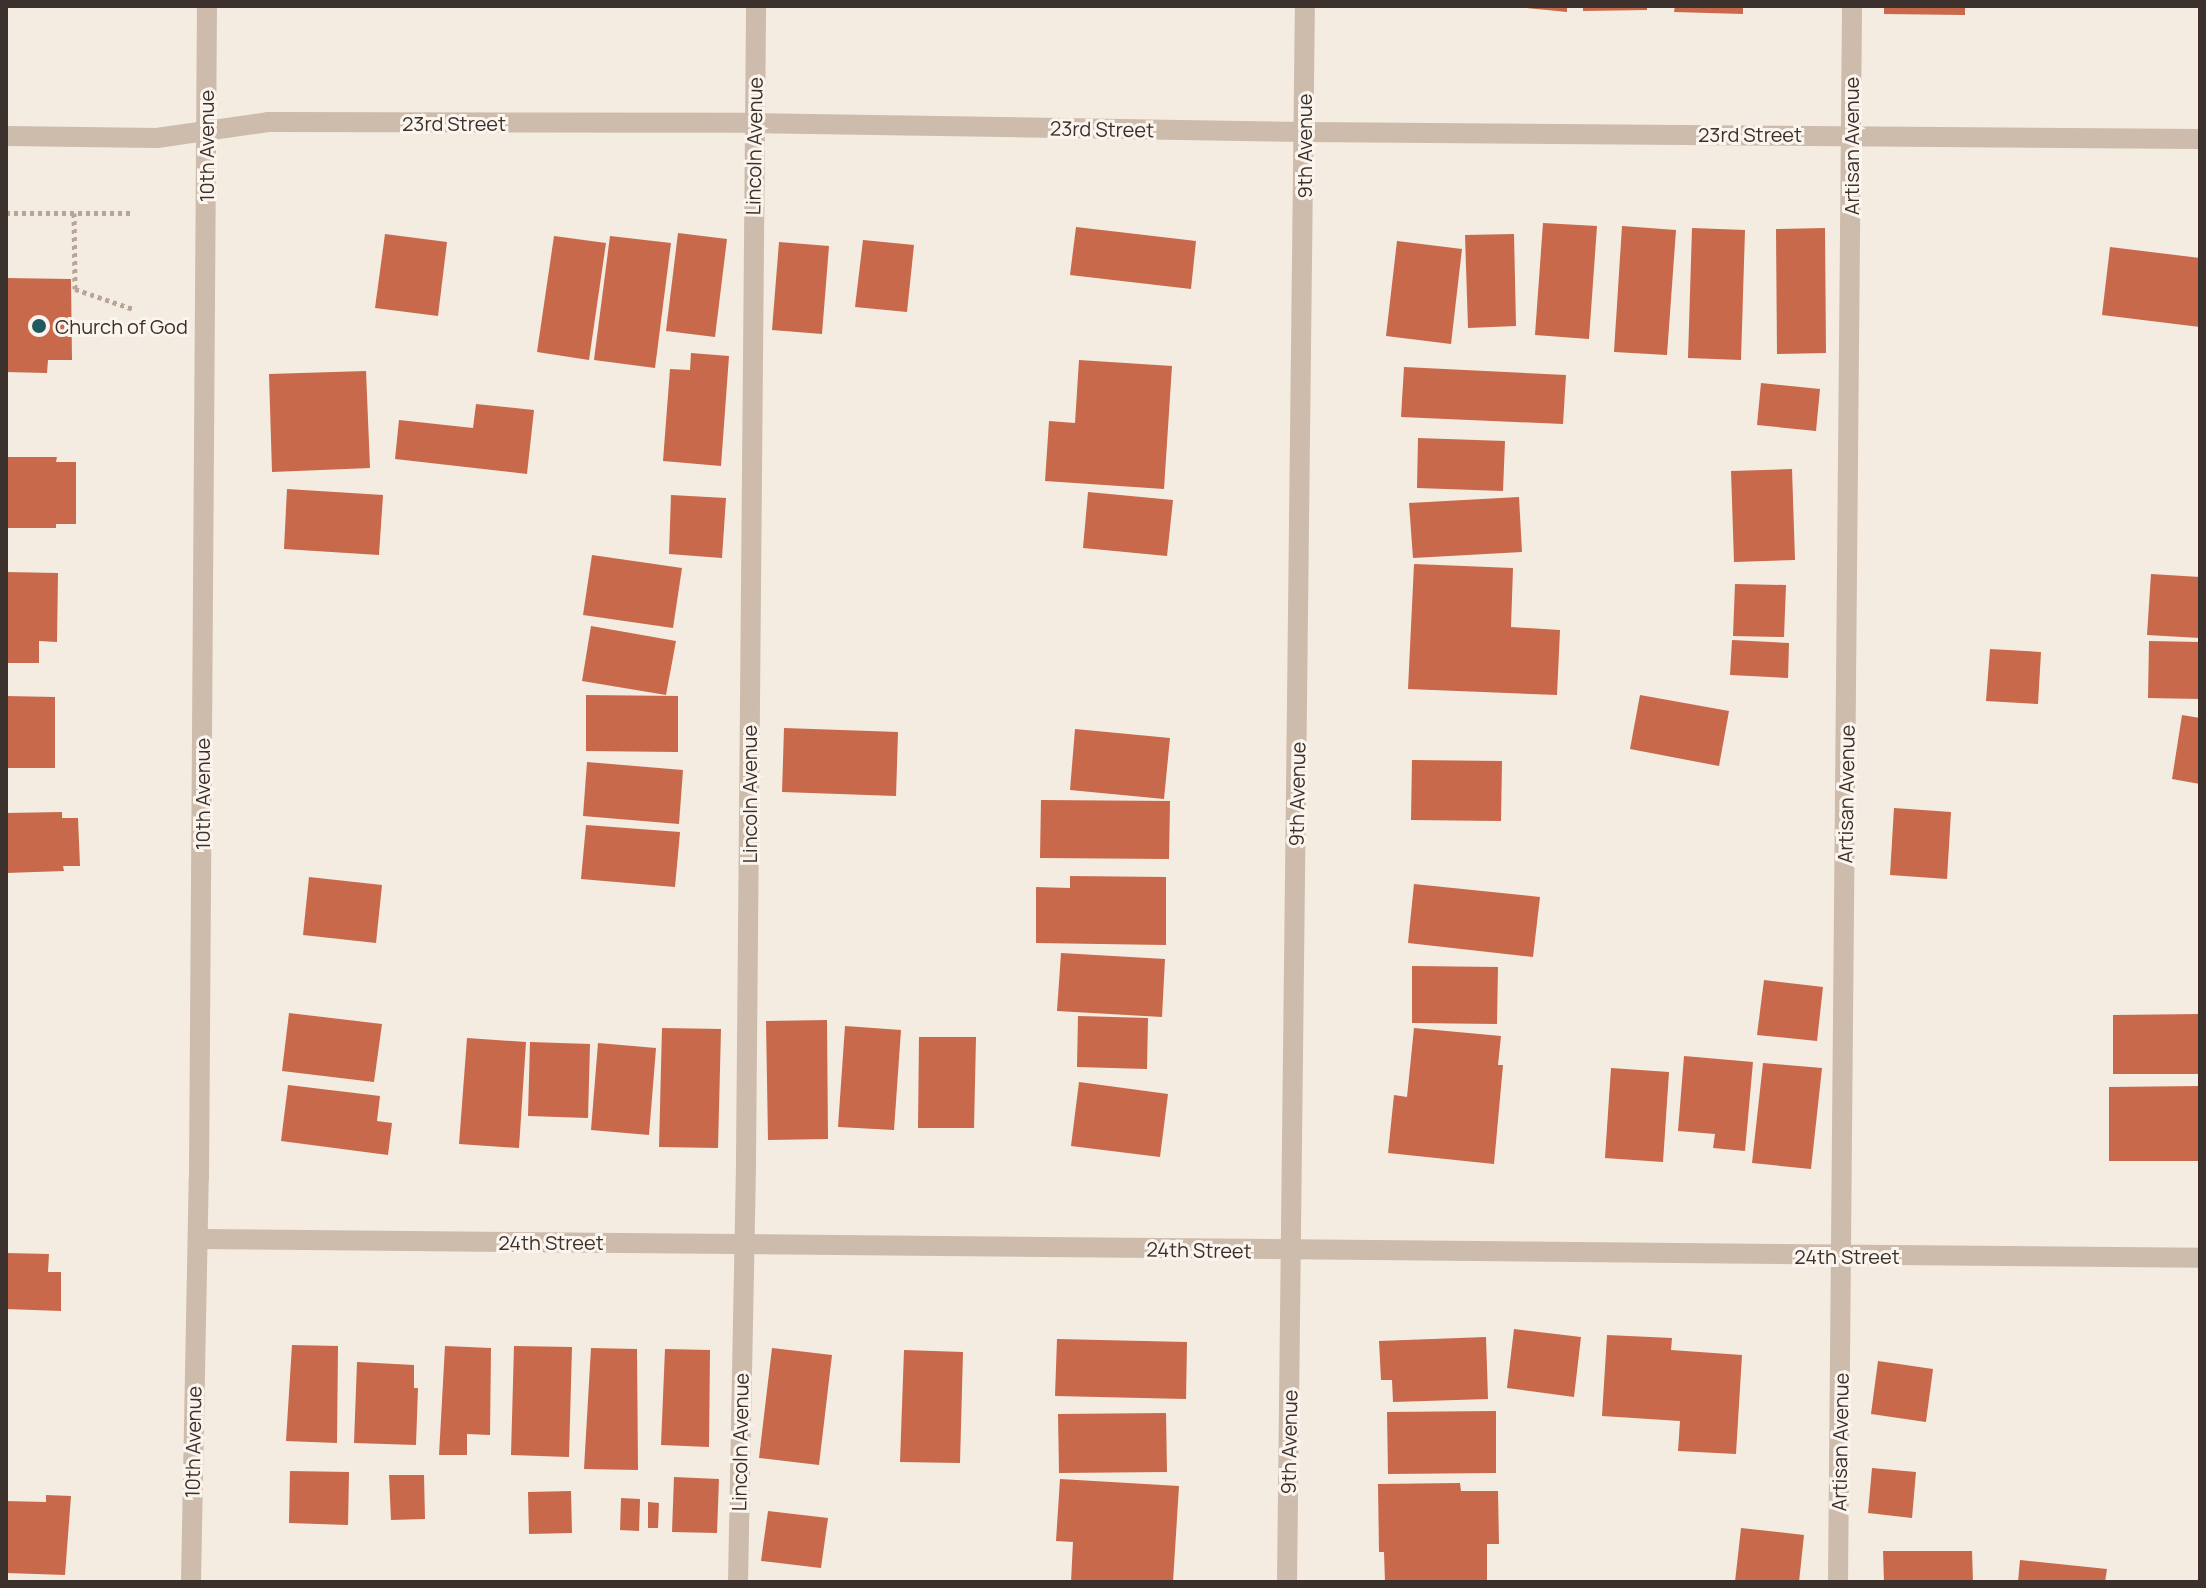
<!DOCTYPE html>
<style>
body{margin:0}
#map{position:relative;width:2206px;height:1588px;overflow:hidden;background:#f4ebe1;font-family:Manrope,sans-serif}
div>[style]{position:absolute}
.building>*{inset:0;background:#c8694b}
.path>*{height:5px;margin-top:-2.5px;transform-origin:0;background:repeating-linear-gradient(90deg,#b9a596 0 4px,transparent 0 8px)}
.service>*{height:20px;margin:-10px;padding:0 10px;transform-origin:10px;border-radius:10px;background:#cdbbac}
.minor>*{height:20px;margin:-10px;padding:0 10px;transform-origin:10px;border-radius:10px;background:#cdbbac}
.dots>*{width:22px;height:22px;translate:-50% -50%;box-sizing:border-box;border:4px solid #fbf5ee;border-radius:50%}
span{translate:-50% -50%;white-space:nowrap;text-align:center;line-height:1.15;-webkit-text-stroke:6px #fbf5ee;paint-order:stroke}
.street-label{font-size:20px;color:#3b302b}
.poi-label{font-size:20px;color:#3b302b}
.left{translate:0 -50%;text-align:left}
.frame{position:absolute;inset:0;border:8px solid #3b302b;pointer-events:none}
</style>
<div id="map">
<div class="building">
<i style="clip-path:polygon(1507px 6px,1567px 6px,1567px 12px)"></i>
<i style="clip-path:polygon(1583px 6px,1647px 6px,1647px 10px,1583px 11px)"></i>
<i style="clip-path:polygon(1675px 6px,1743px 6px,1743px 14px,1674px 12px)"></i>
<i style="clip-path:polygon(1884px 6px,1965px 6px,1965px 15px,1884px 14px)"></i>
<i style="clip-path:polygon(1543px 223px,1597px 226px,1589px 339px,1535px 335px)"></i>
<i style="clip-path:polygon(1622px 226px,1676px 230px,1667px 355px,1614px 352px)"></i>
<i style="clip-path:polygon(1076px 227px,1196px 241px,1191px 289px,1070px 275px)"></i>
<i style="clip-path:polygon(1692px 228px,1745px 230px,1741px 360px,1688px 358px)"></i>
<i style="clip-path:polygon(1825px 228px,1826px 353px,1777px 354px,1776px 229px)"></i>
<i style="clip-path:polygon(678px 233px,727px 239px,715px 337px,666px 331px)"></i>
<i style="clip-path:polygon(385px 234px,447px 242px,438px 316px,375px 308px)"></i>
<i style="clip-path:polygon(1514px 234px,1516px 326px,1468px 328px,1465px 235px)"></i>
<i style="clip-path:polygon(554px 236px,606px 243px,589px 360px,537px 352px)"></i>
<i style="clip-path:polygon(610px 236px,671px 243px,655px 368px,594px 360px)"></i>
<i style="clip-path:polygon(863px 240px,914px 245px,907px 312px,855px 307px)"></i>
<i style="clip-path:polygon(1397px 241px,1462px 249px,1451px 344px,1386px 336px)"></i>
<i style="clip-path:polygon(779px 242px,829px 246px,822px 334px,772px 330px)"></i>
<i style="clip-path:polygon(2110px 247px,2200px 258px,2200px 327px,2102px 315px)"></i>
<i style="clip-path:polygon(6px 278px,71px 279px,72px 360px,48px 360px,47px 373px,6px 372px)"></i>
<i style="clip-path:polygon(691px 353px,729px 356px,721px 466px,663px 461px,670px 369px,690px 370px)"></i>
<i style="clip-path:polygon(1079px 360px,1172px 366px,1164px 489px,1045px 481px,1049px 421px,1075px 423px)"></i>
<i style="clip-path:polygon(1404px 367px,1566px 375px,1563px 424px,1401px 417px)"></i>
<i style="clip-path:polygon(366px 371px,370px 468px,272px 472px,269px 374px)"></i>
<i style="clip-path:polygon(1761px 383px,1820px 389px,1816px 431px,1757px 425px)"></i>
<i style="clip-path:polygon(476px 404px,534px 410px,527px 474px,395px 459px,399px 420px,473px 428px)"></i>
<i style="clip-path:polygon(1418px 438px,1505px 441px,1503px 491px,1417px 488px)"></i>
<i style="clip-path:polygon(6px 457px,57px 457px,56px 462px,76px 462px,76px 524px,56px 524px,56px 528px,6px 528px)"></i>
<i style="clip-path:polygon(1792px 469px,1795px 560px,1734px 562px,1731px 471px)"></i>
<i style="clip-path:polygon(287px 489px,383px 495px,379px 555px,284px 549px)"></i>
<i style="clip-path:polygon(1088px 492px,1173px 500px,1167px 556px,1083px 548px)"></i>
<i style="clip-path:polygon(671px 495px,726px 498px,722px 558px,669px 554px)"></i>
<i style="clip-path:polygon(1519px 497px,1522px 552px,1413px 558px,1409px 503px)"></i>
<i style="clip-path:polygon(592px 555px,682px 568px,673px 628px,583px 615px)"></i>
<i style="clip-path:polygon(1414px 564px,1513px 568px,1511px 627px,1560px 630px,1557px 695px,1408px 689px)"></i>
<i style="clip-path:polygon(6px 572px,58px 573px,57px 642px,39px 641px,39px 663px,6px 663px)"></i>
<i style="clip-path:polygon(2151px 574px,2200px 577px,2200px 638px,2147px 635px)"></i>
<i style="clip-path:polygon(1735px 584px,1786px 585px,1784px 637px,1733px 636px)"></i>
<i style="clip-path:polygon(591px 626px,676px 641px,666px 695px,582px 681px)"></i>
<i style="clip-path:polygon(1732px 640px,1789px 643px,1788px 678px,1730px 675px)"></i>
<i style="clip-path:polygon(2149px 641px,2200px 642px,2200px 699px,2148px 698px)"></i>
<i style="clip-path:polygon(1990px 649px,2041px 652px,2038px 704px,1986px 701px)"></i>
<i style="clip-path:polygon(586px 695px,678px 696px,678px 752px,586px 751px)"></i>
<i style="clip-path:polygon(1640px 695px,1729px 711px,1719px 766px,1630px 749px)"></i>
<i style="clip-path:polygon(6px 696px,55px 697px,55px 768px,6px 768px)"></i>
<i style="clip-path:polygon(2182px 715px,2200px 718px,2200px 784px,2172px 779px)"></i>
<i style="clip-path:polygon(784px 728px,898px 732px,896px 796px,782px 792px)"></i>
<i style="clip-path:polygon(1075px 729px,1170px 738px,1164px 799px,1070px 790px)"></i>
<i style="clip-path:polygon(1412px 760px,1502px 761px,1501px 821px,1411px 820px)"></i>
<i style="clip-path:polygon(587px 762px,683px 770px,679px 824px,583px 816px)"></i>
<i style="clip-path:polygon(1041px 800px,1170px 801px,1169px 859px,1040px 858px)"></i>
<i style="clip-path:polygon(1894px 808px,1951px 812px,1947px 879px,1890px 875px)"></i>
<i style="clip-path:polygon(62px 812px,62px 818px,78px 818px,80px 866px,63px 866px,64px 871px,6px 873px,6px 813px)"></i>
<i style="clip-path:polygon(586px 825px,680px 832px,675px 887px,581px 879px)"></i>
<i style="clip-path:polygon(1070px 876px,1166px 877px,1166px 945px,1036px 943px,1036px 887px,1070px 888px)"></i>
<i style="clip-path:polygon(309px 877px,382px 885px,376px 943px,303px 935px)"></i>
<i style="clip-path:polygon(1414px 884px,1540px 897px,1533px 957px,1408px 943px)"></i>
<i style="clip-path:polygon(1061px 953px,1165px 959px,1162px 1017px,1057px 1011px)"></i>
<i style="clip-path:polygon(1412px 966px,1498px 967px,1497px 1024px,1412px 1023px)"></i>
<i style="clip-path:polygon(1764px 980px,1823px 987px,1817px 1041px,1757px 1035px)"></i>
<i style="clip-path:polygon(289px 1013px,382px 1024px,374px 1082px,282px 1071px)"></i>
<i style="clip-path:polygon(2200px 1014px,2200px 1074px,2113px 1074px,2113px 1015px)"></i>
<i style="clip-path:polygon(1078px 1016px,1148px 1018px,1147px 1069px,1077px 1067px)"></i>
<i style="clip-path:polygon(827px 1020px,828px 1139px,768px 1140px,766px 1021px)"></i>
<i style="clip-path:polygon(845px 1026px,901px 1030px,894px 1130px,838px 1127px)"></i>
<i style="clip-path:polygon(662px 1028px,721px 1029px,718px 1148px,659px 1147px)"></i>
<i style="clip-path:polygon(1414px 1028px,1501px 1036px,1498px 1065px,1503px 1065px,1494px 1164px,1388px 1153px,1394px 1095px,1407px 1097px)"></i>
<i style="clip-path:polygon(919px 1037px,976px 1037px,974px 1128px,918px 1128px)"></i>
<i style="clip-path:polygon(467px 1038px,526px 1042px,519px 1148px,459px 1144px)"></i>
<i style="clip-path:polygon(530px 1042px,590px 1044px,588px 1118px,528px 1116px)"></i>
<i style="clip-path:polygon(598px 1043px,656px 1048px,649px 1135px,591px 1130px)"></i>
<i style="clip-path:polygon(1684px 1056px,1753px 1062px,1745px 1151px,1713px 1148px,1715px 1134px,1678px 1131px)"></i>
<i style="clip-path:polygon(1763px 1063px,1822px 1068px,1811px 1169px,1752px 1163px)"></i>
<i style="clip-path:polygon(1611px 1068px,1669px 1072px,1663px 1162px,1605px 1158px)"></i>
<i style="clip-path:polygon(1079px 1082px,1168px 1094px,1160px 1157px,1071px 1146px)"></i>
<i style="clip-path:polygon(288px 1085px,380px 1096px,377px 1121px,392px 1123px,388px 1155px,281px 1141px)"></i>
<i style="clip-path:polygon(2200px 1086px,2200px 1161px,2109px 1161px,2109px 1087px)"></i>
<i style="clip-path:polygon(6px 1253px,49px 1254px,48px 1272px,61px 1272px,61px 1311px,6px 1309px)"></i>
<i style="clip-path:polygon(1514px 1329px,1581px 1337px,1574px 1397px,1507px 1388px)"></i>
<i style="clip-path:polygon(1607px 1335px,1672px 1338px,1671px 1350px,1742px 1355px,1736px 1454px,1678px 1451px,1680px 1421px,1602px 1416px)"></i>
<i style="clip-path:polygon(1486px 1337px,1488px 1399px,1393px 1402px,1392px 1380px,1381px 1380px,1379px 1341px)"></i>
<i style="clip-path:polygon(1057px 1339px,1187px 1342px,1186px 1399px,1055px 1396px)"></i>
<i style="clip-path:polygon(292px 1345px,338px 1346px,337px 1443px,286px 1441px)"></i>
<i style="clip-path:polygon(445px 1346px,491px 1348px,490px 1435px,467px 1434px,467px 1455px,439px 1455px)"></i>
<i style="clip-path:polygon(514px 1346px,572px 1347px,569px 1457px,511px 1455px)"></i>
<i style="clip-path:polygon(591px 1348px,637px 1349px,638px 1470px,584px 1469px)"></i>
<i style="clip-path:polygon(772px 1348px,832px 1355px,819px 1465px,759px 1458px)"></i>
<i style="clip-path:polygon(665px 1349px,710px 1350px,709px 1447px,661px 1445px)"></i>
<i style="clip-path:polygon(904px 1350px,963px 1352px,960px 1463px,900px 1462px)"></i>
<i style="clip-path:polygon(1878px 1361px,1933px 1369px,1926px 1422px,1871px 1414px)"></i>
<i style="clip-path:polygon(357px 1362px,414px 1365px,414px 1388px,418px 1388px,416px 1445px,354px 1443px)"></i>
<i style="clip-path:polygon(1496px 1411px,1496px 1473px,1388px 1474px,1387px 1412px)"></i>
<i style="clip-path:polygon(1166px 1413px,1167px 1472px,1059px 1473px,1058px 1414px)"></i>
<i style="clip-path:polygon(1872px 1468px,1916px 1472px,1912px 1518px,1868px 1513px)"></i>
<i style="clip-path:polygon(290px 1471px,349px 1472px,348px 1525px,289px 1523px)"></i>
<i style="clip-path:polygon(389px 1475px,424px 1475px,425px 1519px,391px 1520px)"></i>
<i style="clip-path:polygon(674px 1477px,719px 1479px,717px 1533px,672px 1532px)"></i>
<i style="clip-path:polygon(1060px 1479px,1179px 1486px,1173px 1582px,1071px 1582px,1073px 1542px,1056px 1541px)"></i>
<i style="clip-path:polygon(1460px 1483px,1461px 1491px,1498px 1491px,1499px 1544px,1487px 1544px,1487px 1582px,1385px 1582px,1384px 1552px,1379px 1552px,1378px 1484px)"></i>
<i style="clip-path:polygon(571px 1491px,572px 1533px,529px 1534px,528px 1492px)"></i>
<i style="clip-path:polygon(46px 1495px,71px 1496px,65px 1575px,6px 1573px,6px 1501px,46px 1502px)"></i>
<i style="clip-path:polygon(621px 1498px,640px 1499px,639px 1531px,620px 1530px)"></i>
<i style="clip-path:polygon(648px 1502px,659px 1503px,658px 1528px,648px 1528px)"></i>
<i style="clip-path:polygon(768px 1511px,828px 1518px,821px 1568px,761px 1561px)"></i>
<i style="clip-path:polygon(1741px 1528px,1804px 1535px,1799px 1582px,1735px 1582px)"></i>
<i style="clip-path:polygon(1883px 1551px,1972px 1551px,1973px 1582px,1884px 1582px)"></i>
<i style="clip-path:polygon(2020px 1560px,2107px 1569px,2105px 1582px,2018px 1582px)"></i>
</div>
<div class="path">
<i style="left:6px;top:213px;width:128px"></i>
<i style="left:74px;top:213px;width:76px;rotate:89.2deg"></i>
<i style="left:75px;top:289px;width:61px;rotate:19deg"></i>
</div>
<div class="service">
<i style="left:738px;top:1582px;width:422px;rotate:-88.9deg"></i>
<i style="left:746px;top:1160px;width:1154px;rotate:-89.5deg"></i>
</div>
<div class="minor">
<i style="left:6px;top:136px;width:151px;rotate:0.8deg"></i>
<i style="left:157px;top:138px;width:112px;rotate:-8.2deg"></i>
<i style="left:268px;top:122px;width:486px;rotate:0.1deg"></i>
<i style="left:754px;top:123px;width:550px;rotate:0.94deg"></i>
<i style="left:1304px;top:132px;width:896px;rotate:0.45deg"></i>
<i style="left:198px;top:1239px;width:2002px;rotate:0.54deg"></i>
<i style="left:191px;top:1582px;width:404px;rotate:-88.9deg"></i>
<i style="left:199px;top:1178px;width:1172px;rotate:-89.61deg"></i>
<i style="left:1287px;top:1582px;width:1576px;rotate:-89.35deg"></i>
<i style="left:1838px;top:1582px;width:1576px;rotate:-89.49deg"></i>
</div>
<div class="dots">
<i style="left:39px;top:326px;background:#1f5a5e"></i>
</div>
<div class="street-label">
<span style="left:454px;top:123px">23rd Street</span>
<span style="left:1102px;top:129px;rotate:1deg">23rd Street</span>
<span style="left:1750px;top:134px">23rd Street</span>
<span style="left:206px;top:146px;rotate:-90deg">10th Avenue</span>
<span style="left:754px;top:146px;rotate:-89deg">Lincoln Avenue</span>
<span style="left:1304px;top:146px;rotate:-90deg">9th Avenue</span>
<span style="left:1851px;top:146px;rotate:-90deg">Artisan Avenue</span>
<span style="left:202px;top:794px;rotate:-90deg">10th Avenue</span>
<span style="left:749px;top:794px;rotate:-90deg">Lincoln Avenue</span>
<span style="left:1297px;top:794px;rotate:-89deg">9th Avenue</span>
<span style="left:1846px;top:794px;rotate:-89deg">Artisan Avenue</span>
<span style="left:551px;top:1242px">24th Street</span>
<span style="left:1199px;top:1250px;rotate:1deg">24th Street</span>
<span style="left:1847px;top:1256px">24th Street</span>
<span style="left:193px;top:1442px;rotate:-89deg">10th Avenue</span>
<span style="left:740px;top:1442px;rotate:-89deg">Lincoln Avenue</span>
<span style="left:1289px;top:1442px;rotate:-89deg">9th Avenue</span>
<span style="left:1840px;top:1442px;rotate:-89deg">Artisan Avenue</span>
</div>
<div class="poi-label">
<span class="left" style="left:55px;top:326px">Church of God</span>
</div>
<div class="frame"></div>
</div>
